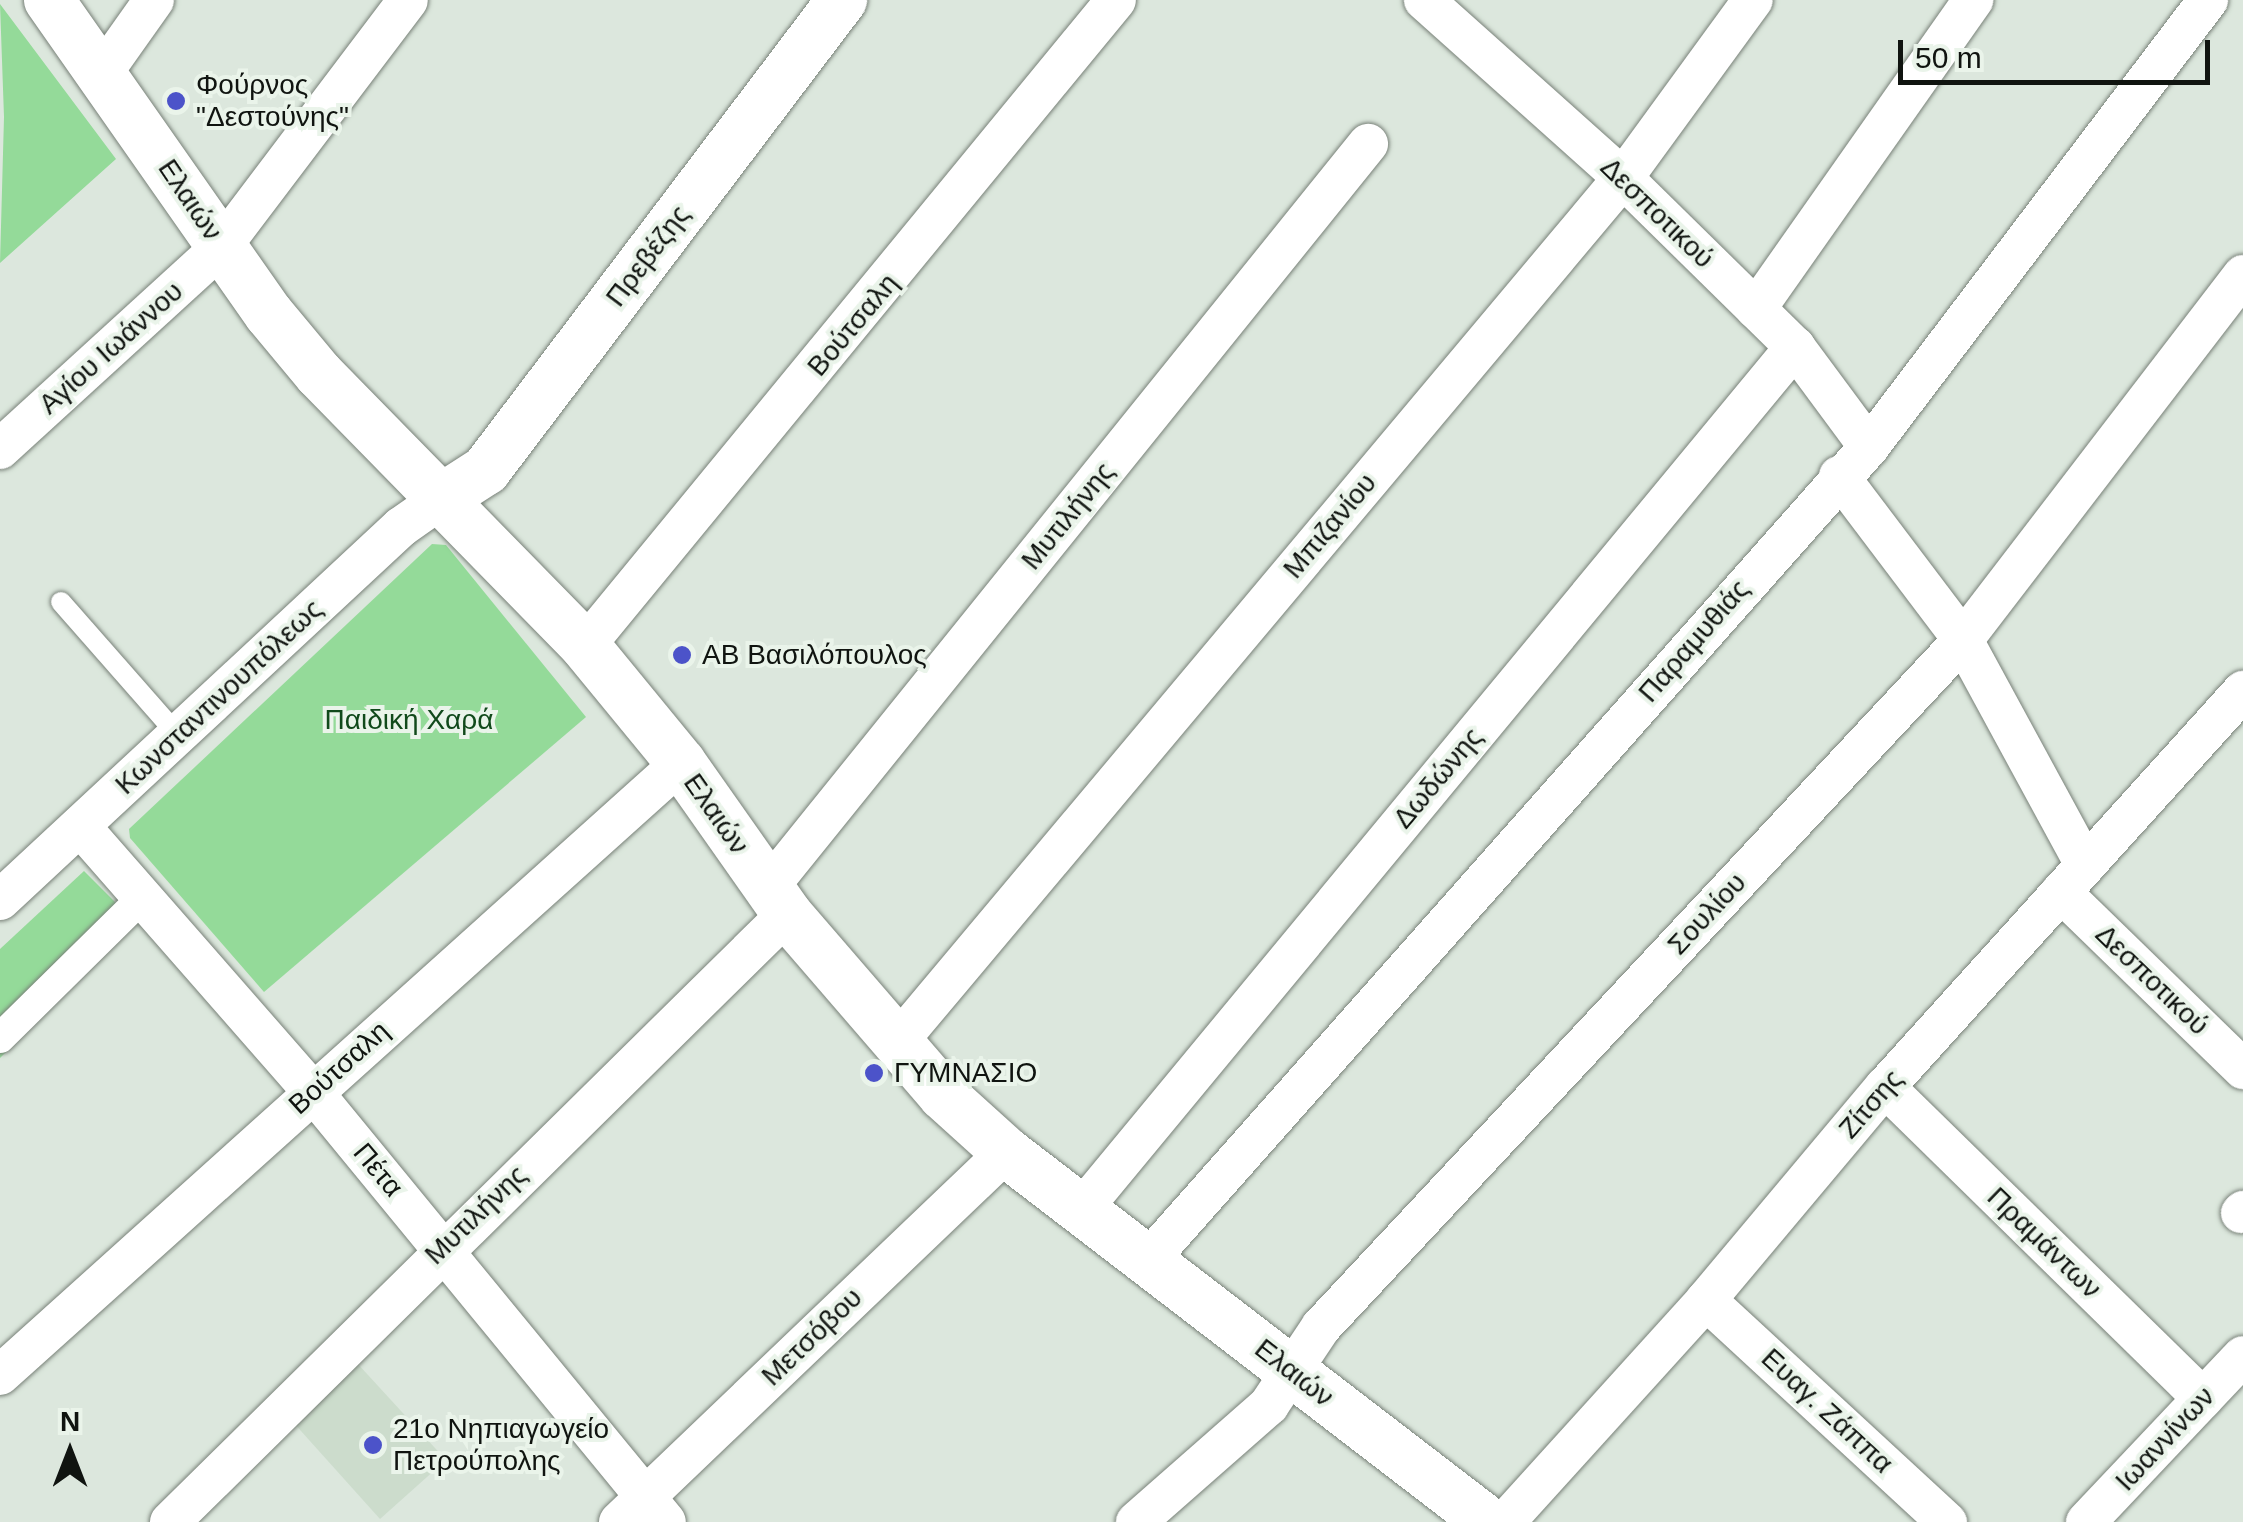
<!DOCTYPE html>
<meta charset="utf-8">
<style>
body{margin:0}
#map{position:relative;width:2243px;height:1522px;overflow:hidden;background:#dce7dd;font-family:Arial,sans-serif}
div>[style]{position:absolute}
.built>*{inset:0;background:#ccdccc}
.green>*{inset:0;background:#94da99}
.roads{filter:drop-shadow(0 0 2px #788178) drop-shadow(0 0 2px #788178)}
.service>*{height:20px;margin:-10px;padding:0 10px;transform-origin:10px;border-radius:10px;background:#fff}
.pedestrian>*{height:30px;margin:-15px;padding:0 15px;transform-origin:15px;border-radius:15px;background:#fff}
.minor>*{height:40px;margin:-20px;padding:0 20px;transform-origin:20px;border-radius:20px;background:#fff}
.tertiary>*{height:50px;margin:-25px;padding:0 25px;transform-origin:25px;border-radius:25px;background:#fff}
.dots>*{width:28px;height:28px;translate:-50% -50%;box-sizing:border-box;border:5px solid #eaf4ea;border-radius:50%}
span{translate:-50% -50%;white-space:nowrap;text-align:center;line-height:1.15;-webkit-text-stroke:8px #eaf4ea;paint-order:stroke}
.poi-label{font-size:28px;color:#101410}
.left{translate:0 -50%;text-align:left}
.street-label{font-size:28px;color:#101410}
.park-label{font-size:28px;color:#114a1b}
.north{position:absolute;left:20px;top:1402px;width:100px;height:100px;-webkit-text-stroke:8px #eaf4ea;paint-order:stroke;rotate:0deg;font-size:28px;font-weight:700;line-height:40px;text-align:center;color:#101410}
.north::after{content:'';display:block;margin:auto;width:35px;height:45px;background:#101410;clip-path:polygon(50% 0,100% 100%,50% 72%,0 100%)}
.scale{position:absolute;left:1898px;top:40px;width:312px;height:45px;box-sizing:border-box;border:5px solid #101410;border-top:0;padding-left:12px;font-size:30px;line-height:35px;white-space:nowrap;color:#101410;-webkit-text-stroke:8px #eaf4ea;paint-order:stroke}
</style>
<div id="map">
<div class="built">
<i style="clip-path:polygon(357px 1363px,446px 1460px,380px 1519px,292px 1421px)"></i>
</div>
<div class="green">
<i style="clip-path:polygon(0 4px,116px 159px,0 263px,4px 117px)"></i>
<i style="clip-path:polygon(432px 544px,446px 545px,586px 717px,264px 992px,130px 838px,129px 829px)"></i>
<i style="clip-path:polygon(84px 871px,136px 923px,0 1058px,0 949px)"></i>
</div>
<div class="roads">
<div class="service">
<i style="left:61px;top:602px;width:177px;rotate:48.7deg"></i>
</div>
<div class="pedestrian">
<i style="left:0;top:1038px;width:202px;rotate:-44.6deg"></i>
</div>
<div class="minor">
<i style="left:1424px;top:0;width:267px;rotate:41.8deg"></i>
<i style="left:1623px;top:178px;width:241px;rotate:44.5deg"></i>
<i style="left:1795px;top:347px;width:124px;rotate:53.5deg"></i>
<i style="left:103px;top:72px;width:88px;rotate:-54.7deg"></i>
<i style="left:1756px;top:309px;width:378px;rotate:-54.9deg"></i>
<i style="left:0;top:449px;width:301px;rotate:-42.4deg"></i>
<i style="left:222px;top:246px;width:308px;rotate:-52.9deg"></i>
<i style="left:1839px;top:476px;width:206px;rotate:52.9deg"></i>
<i style="left:1963px;top:640px;width:256px;rotate:61.5deg"></i>
<i style="left:585px;top:646px;width:836px;rotate:-50.58deg"></i>
<i style="left:80px;top:826px;width:354px;rotate:48.8deg"></i>
<i style="left:313px;top:1092px;width:556px;rotate:50.62deg"></i>
<i style="left:768px;top:888px;width:956px;rotate:-51.12deg"></i>
<i style="left:2061px;top:892px;width:254px;rotate:44.2deg"></i>
<i style="left:0;top:900px;width:548px;rotate:-42.93deg"></i>
<i style="left:401px;top:527px;width:49px;rotate:-35deg"></i>
<i style="left:896px;top:1044px;width:1131px;rotate:-49.99deg"></i>
<i style="left:1623px;top:178px;width:220px;rotate:-53.9deg"></i>
<i style="left:1885px;top:1087px;width:445px;rotate:44.4deg"></i>
<i style="left:1082px;top:1209px;width:1119px;rotate:-50.4deg"></i>
<i style="left:2241px;top:1213px;width:3px;rotate:-45deg"></i>
<i style="left:1150px;top:1258px;width:1084px;rotate:-48.44deg"></i>
<i style="left:1869px;top:447px;width:561px;rotate:-52.82deg"></i>
<i style="left:1706px;top:1300px;width:328px;rotate:42.7deg"></i>
<i style="left:0;top:1375px;width:916px;rotate:-41.95deg"></i>
<i style="left:170px;top:1522px;width:866px;rotate:-44.58deg"></i>
<i style="left:619px;top:1522px;width:535px;rotate:-43.71deg"></i>
<i style="left:1136px;top:1522px;width:177px;rotate:-41.3deg"></i>
<i style="left:1269px;top:1405px;width:94px;rotate:-56.3deg"></i>
<i style="left:1321px;top:1327px;width:940px;rotate:-46.94deg"></i>
<i style="left:1963px;top:640px;width:460px;rotate:-52.5deg"></i>
<i style="left:1505px;top:1522px;width:299px;rotate:-47.8deg"></i>
<i style="left:1706px;top:1300px;width:278px;rotate:-50deg"></i>
<i style="left:1885px;top:1087px;width:534px;rotate:-47.89deg"></i>
<i style="left:2086px;top:1522px;width:228px;rotate:-46.6deg"></i>
</div>
<div class="tertiary">
<i style="left:49px;top:0;width:383px;rotate:55deg"></i>
<i style="left:269px;top:314px;width:78px;rotate:50.2deg"></i>
<i style="left:319px;top:374px;width:380px;rotate:45.6deg"></i>
<i style="left:585px;top:646px;width:151px;rotate:50.6deg"></i>
<i style="left:681px;top:763px;width:184px;rotate:54.9deg"></i>
<i style="left:787px;top:914px;width:239px;rotate:49.2deg"></i>
<i style="left:943px;top:1095px;width:85px;rotate:42.1deg"></i>
<i style="left:1006px;top:1152px;width:608px;rotate:37.51deg"></i>
<i style="left:441px;top:499px;width:54px;rotate:-32.8deg"></i>
<i style="left:486px;top:470px;width:590px;rotate:-52.86deg"></i>
</div>
</div>
<div class="dots">
<i style="left:176px;top:101px;background:#4c53c9"></i>
<i style="left:682px;top:655px;background:#4c53c9"></i>
<i style="left:874px;top:1073px;background:#4c53c9"></i>
<i style="left:373px;top:1445px;background:#4c53c9"></i>
</div>
<div class="poi-label">
<span class="left" style="left:196px;top:101px">Φούρνος<br>"Δεστούνης"</span>
<span class="left" style="left:702px;top:655px">ΑΒ Βασιλόπουλος</span>
<span class="left" style="left:894px;top:1073px">ΓΥΜΝΑΣΙΟ</span>
<span class="left" style="left:393px;top:1445px">21ο Νηπιαγωγείο<br>Πετρούπολης</span>
</div>
<div class="street-label">
<span style="left:190px;top:200px;rotate:56deg">Ελαιών</span>
<span style="left:1657px;top:213px;rotate:44deg">Δεσποτικού</span>
<span style="left:648px;top:256px;rotate:-53deg">Πρεβέζης</span>
<span style="left:853px;top:325px;rotate:-50deg">Βούτσαλη</span>
<span style="left:111px;top:348px;rotate:-42deg">Αγίου Ιωάννου</span>
<span style="left:1068px;top:516px;rotate:-51deg">Μυτιλήνης</span>
<span style="left:1330px;top:526px;rotate:-50deg">Μπιζανίου</span>
<span style="left:1694px;top:641px;rotate:-49deg">Παραμυθιάς</span>
<span style="left:219px;top:697px;rotate:-43deg">Κωνσταντινουπόλεως</span>
<span style="left:1438px;top:778px;rotate:-50deg">Δωδώνης</span>
<span style="left:716px;top:814px;rotate:55deg">Ελαιών</span>
<span style="left:1707px;top:914px;rotate:-47deg">Σουλίου</span>
<span style="left:2152px;top:980px;rotate:44deg">Δεσποτικού</span>
<span style="left:339px;top:1068px;rotate:-42deg">Βούτσαλη</span>
<span style="left:1871px;top:1104px;rotate:-49deg">Ζίτσης</span>
<span style="left:378px;top:1170px;rotate:50deg">Πέτα</span>
<span style="left:476px;top:1215px;rotate:-44deg">Μυτιλήνης</span>
<span style="left:2044px;top:1243px;rotate:44deg">Πραμάντων</span>
<span style="left:812px;top:1337px;rotate:-44deg">Μετσόβου</span>
<span style="left:1294px;top:1373px;rotate:38deg">Ελαιών</span>
<span style="left:1827px;top:1411px;rotate:43deg">Ευαγ. Ζάππα</span>
<span style="left:2165px;top:1439px;rotate:-47deg">Ιωαννίνων</span>
</div>
<div class="park-label">
<span style="left:409px;top:720px">Παιδική Χαρά</span>
</div>
<div class="north">N</div>
<div class="scale">50 m</div>
</div>
